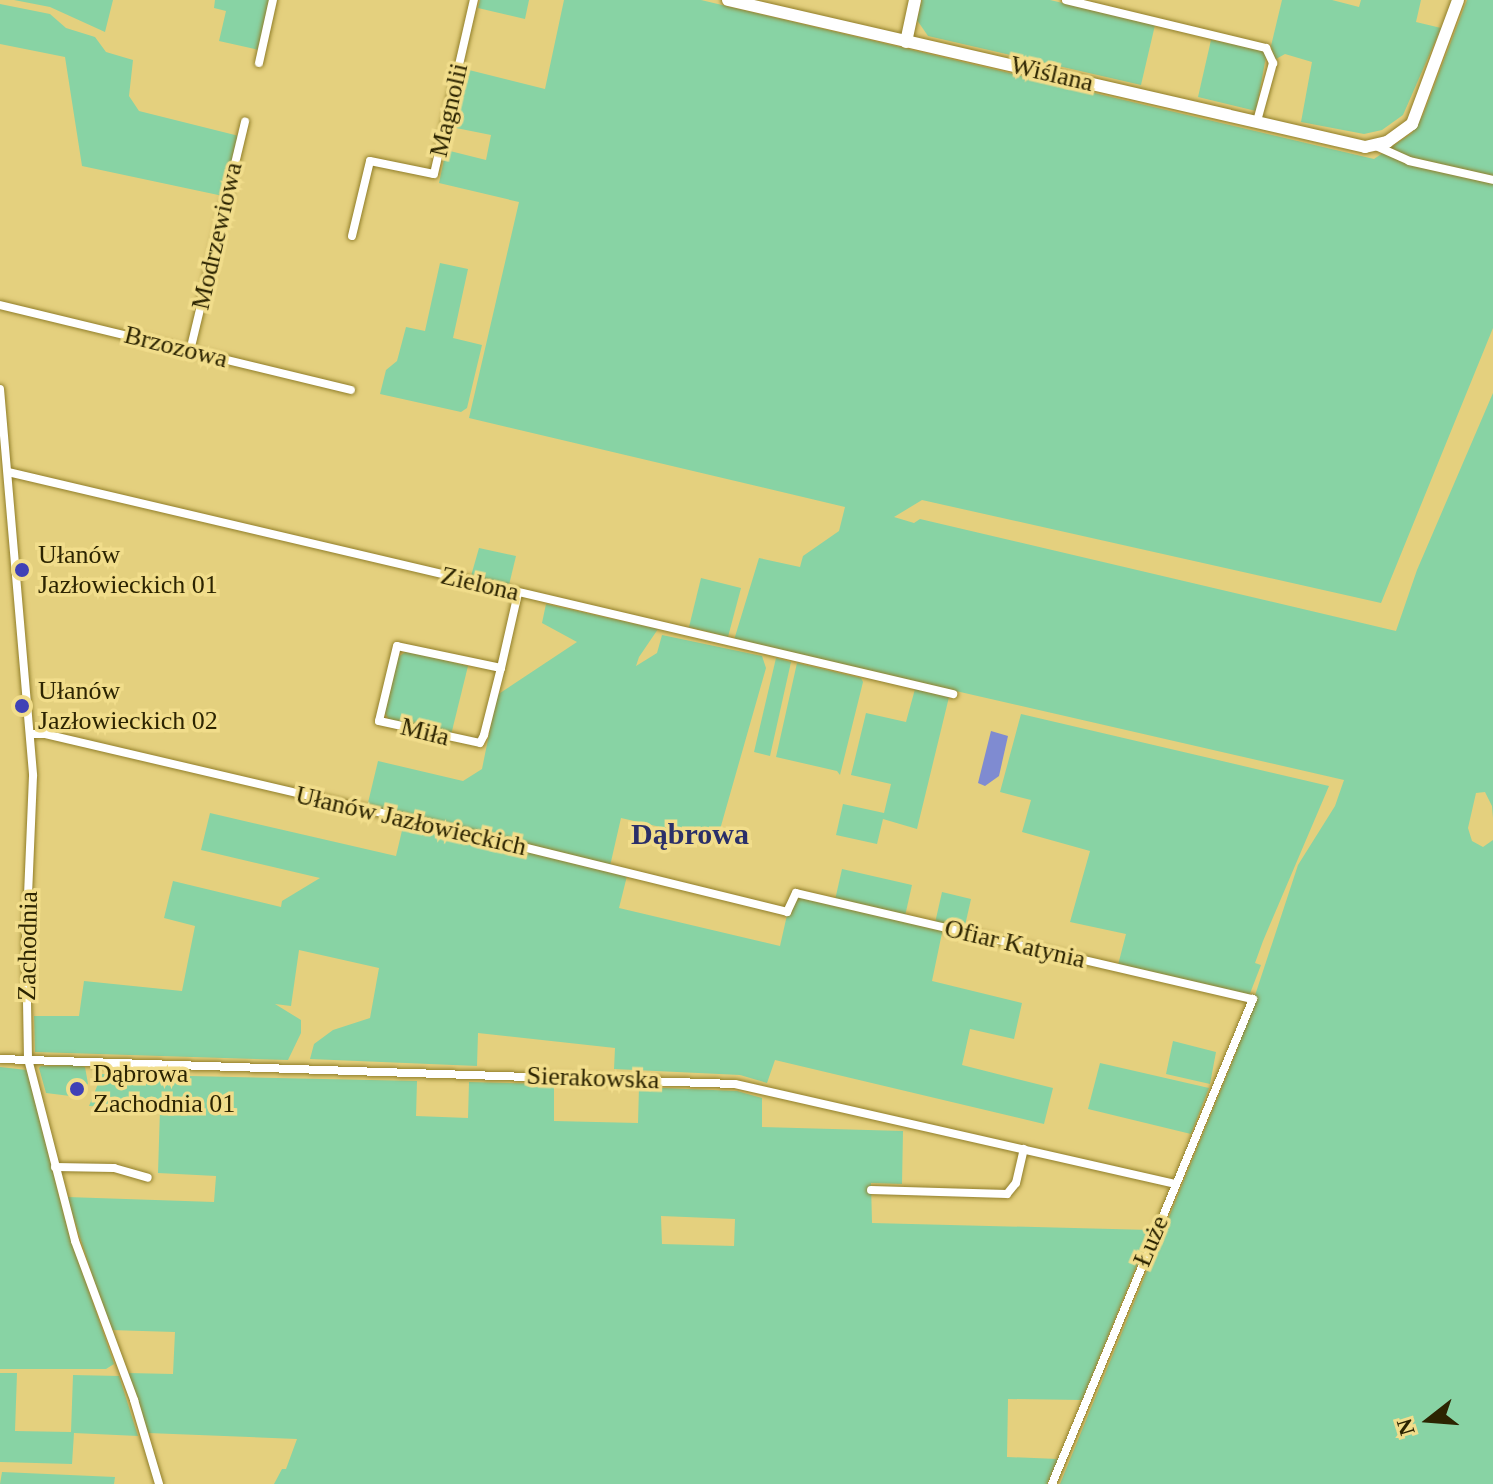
<!DOCTYPE html>
<meta charset="utf-8">
<style>
body{margin:0}
#map{position:relative;width:1493px;height:1484px;overflow:hidden;background:#e4d07e;font-family:Georgia,serif}
div>[style]{position:absolute}
.green>*{inset:0;background:#88d3a4}
.water>*{inset:0;background:#7f8bd1}
.roads{filter:drop-shadow(0 0 2px #917e29) drop-shadow(0 0 2px #917e29)}
.street>*{height:8px;margin:-4px;padding:0 4px;transform-origin:4px;border-radius:4px;background:#fff}
.secondary>*{height:12px;margin:-6px;padding:0 6px;transform-origin:6px;border-radius:6px;background:#fff}
.dots>*{width:22px;height:22px;translate:-50% -50%;box-sizing:border-box;border:4px solid #f1dd8b;border-radius:50%}
span{translate:-50% -50%;white-space:nowrap;text-align:center;line-height:1.15;-webkit-text-stroke:7px #f1dd8b;paint-order:stroke}
.street-label{font-size:26px;color:#2c2401}
.poi-label{font-size:26px;color:#2c2401}
.left{translate:0 -50%;text-align:left}
.quarter-label{font-size:30px;color:#2a2f69;font-weight:700}
.north{position:absolute;left:1389px;top:1380px;width:80px;height:80px;-webkit-text-stroke:6px #f1dd8b;paint-order:stroke;rotate:253deg;font-size:22px;font-weight:700;line-height:32px;text-align:center;color:#2c2401}
.north::after{content:'';display:block;margin:auto;width:28px;height:36px;background:#2c2401;clip-path:polygon(50% 0,100% 100%,50% 72%,0 100%)}
</style>
<div id="map">
<div class="green">
<i style="clip-path:polygon(14px 0,113px 0,105px 32px,50px 7px)"></i>
<i style="clip-path:polygon(215px 0,270px 0,259px 50px,219px 41px,226px 11px,214px 8px)"></i>
<i style="clip-path:polygon(480px 0,529px 0,525px 19px,478px 8px)"></i>
<i style="clip-path:polygon(564px 0,701px 0,1374px 159px,1412px 133px,1423px 115px,1467px 0,1493px 0,1493px 328px,1381px 603px,922px 500px,894px 517px,914px 523px,920px 519px,1396px 631px,1417px 570px,1493px 393px,1493px 818px,1492px 806px,1485px 792px,1476px 793px,1468px 828px,1472px 841px,1483px 847px,1493px 840px,1493px 1484px,1060px 1484px,1236px 1053px,1298px 865px,1335px 806px,1344px 780px,734px 640px,759px 558px,800px 567px,803px 556px,839px 531px,845px 507px,469px 418px,519px 202px,439px 183px,446px 150px,486px 160px,491px 135px,451px 127px,465px 69px,545px 89px)"></i>
<i style="clip-path:polygon(922px 0,1050px 0,1155px 25px,1141px 85px,928px 36px,917px 20px)"></i>
<i style="clip-path:polygon(1282px 0,1332px 0,1359px 7px,1361px 0,1421px 0,1416px 22px,1441px 28px,1403px 115px,1382px 130px,1364px 134px,1301px 122px,1312px 62px,1285px 54px,1276px 59px,1273px 53px,1271px 46px)"></i>
<i style="clip-path:polygon(0 4px,50px 14px,66px 28px,95px 37px,106px 52px,133px 60px,129px 96px,139px 111px,239px 136px,223px 196px,82px 166px,65px 57px,0 44px)"></i>
<i style="clip-path:polygon(1211px 40px,1267px 51px,1256px 111px,1198px 97px)"></i>
<i style="clip-path:polygon(440px 263px,468px 269px,453px 338px,482px 345px,467px 408px,461px 412px,380px 394px,386px 370px,397px 361px,406px 327px,425px 331px)"></i>
<i style="clip-path:polygon(479px 548px,516px 556px,509px 585px,471px 576px)"></i>
<i style="clip-path:polygon(701px 578px,741px 588px,728px 637px,689px 627px)"></i>
<i style="clip-path:polygon(546px 604px,658px 629px,639px 657px,636px 666px,657px 653px,662px 635px,762px 656px,766px 668px,717px 840px,621px 818px,610px 866px,367px 807px,378px 761px,463px 781px,482px 769px,497px 695px,577px 642px,542px 623px)"></i>
<i style="clip-path:polygon(407px 651px,468px 666px,451px 735px,389px 720px,385px 713px,398px 657px)"></i>
<i style="clip-path:polygon(776px 658px,791px 662px,770px 756px,754px 752px)"></i>
<i style="clip-path:polygon(797px 663px,861px 678px,863px 682px,840px 775px,837px 771px,776px 757px)"></i>
<i style="clip-path:polygon(915px 689px,949px 697px,917px 829px,883px 819px,877px 844px,836px 835px,843px 804px,884px 813px,891px 784px,851px 775px,866px 713px,906px 722px)"></i>
<i style="clip-path:polygon(1021px 714px,1329px 786px,1263px 941px,1255px 963px,1261px 965px,1249px 996px,1118px 965px,1126px 934px,1070px 922px,1090px 851px,1022px 832px,1031px 800px,1000px 792px)"></i>
<i style="clip-path:polygon(210px 813px,396px 856px,404px 822px,627px 876px,619px 908px,780px 946px,787px 915px,791px 915px,794px 898px,799px 895px,943px 928px,932px 981px,1022px 1003px,1014px 1039px,970px 1029px,962px 1065px,1053px 1088px,1044px 1124px,775px 1060px,767px 1083px,740px 1075px,614px 1069px,615px 1048px,478px 1033px,477px 1066px,310px 1059px,314px 1044px,333px 1030px,370px 1018px,379px 968px,299px 950px,291px 1006px,275px 1004px,301px 1020px,301px 1033px,288px 1060px,35px 1052px,34px 1016px,79px 1016px,84px 981px,182px 991px,195px 926px,164px 918px,173px 881px,281px 907px,282px 901px,320px 878px,201px 850px)"></i>
<i style="clip-path:polygon(842px 869px,912px 885px,905px 916px,835px 900px)"></i>
<i style="clip-path:polygon(942px 892px,971px 899px,964px 930px,935px 923px)"></i>
<i style="clip-path:polygon(1173px 1041px,1216px 1052px,1210px 1084px,1166px 1074px)"></i>
<i style="clip-path:polygon(1100px 1063px,1209px 1088px,1191px 1134px,1088px 1109px)"></i>
<i style="clip-path:polygon(79px 1065px,85px 1067px,88px 1084px,71px 1092px,70px 1096px,46px 1093px,39px 1068px,41px 1066px)"></i>
<i style="clip-path:polygon(0 1067px,27px 1070px,67px 1227px,114px 1364px,106px 1369px,0 1369px)"></i>
<i style="clip-path:polygon(evenodd,102px 1074px,417px 1081px,416px 1116px,468px 1118px,469px 1082px,554px 1084px,554px 1121px,638px 1123px,639px 1087px,737px 1091px,762px 1098px,762px 1127px,903px 1131px,902px 1184px,871px 1183px,872px 1223px,1151px 1230px,1082px 1400px,1008px 1399px,1007px 1457px,1058px 1459px,1047px 1484px,274px 1484px,282px 1469px,286px 1469px,297px 1439px,148px 1433px,128px 1373px,173px 1374px,175px 1332px,110px 1330px,67px 1197px,214px 1202px,216px 1176px,158px 1173px,160px 1109px,89px 1106px,102px 1074px,661px 1216px,735px 1219px,734px 1246px,662px 1244px,661px 1216px)"></i>
<i style="clip-path:polygon(0 1373px,17px 1373px,15px 1431px,71px 1432px,73px 1375px,119px 1376px,138px 1436px,74px 1433px,72px 1464px,0 1462px)"></i>
<i style="clip-path:polygon(2px 1472px,115px 1477px,114px 1484px,0 1484px)"></i>
</div>
<div class="water">
<i style="clip-path:polygon(991px 731px,1008px 736px,999px 776px,985px 786px,978px 783px)"></i>
</div>
<div class="roads">
<div class="street">
<i style="left:1066px;top:0;width:206px;rotate:13.5deg"></i>
<i style="left:1266px;top:48px;width:17px;rotate:65deg"></i>
<i style="left:1273px;top:63px;width:60px;rotate:105.4deg"></i>
<i style="left:259px;top:63px;width:65px;rotate:-77.5deg"></i>
<i style="left:1376px;top:146px;width:36px;rotate:24deg"></i>
<i style="left:1409px;top:161px;width:86px;rotate:12.7deg"></i>
<i style="left:352px;top:236px;width:77px;rotate:-76.5deg"></i>
<i style="left:370px;top:161px;width:65px;rotate:11.5deg"></i>
<i style="left:434px;top:174px;width:179px;rotate:-77.1deg"></i>
<i style="left:0;top:305px;width:361px;rotate:13.6deg"></i>
<i style="left:190px;top:351px;width:236px;rotate:-76.5deg"></i>
<i style="left:0;top:389px;width:388px;rotate:85.1deg"></i>
<i style="left:33px;top:776px;width:168px;rotate:92.4deg"></i>
<i style="left:26px;top:944px;width:115px;rotate:89deg"></i>
<i style="left:28px;top:1059px;width:188px;rotate:75.5deg"></i>
<i style="left:75px;top:1241px;width:170px;rotate:69.6deg"></i>
<i style="left:134px;top:1400px;width:88px;rotate:73.4deg"></i>
<i style="left:8px;top:472px;width:971px;rotate:13.22deg"></i>
<i style="left:501px;top:668px;width:106px;rotate:-168.1deg"></i>
<i style="left:397px;top:646px;width:77px;rotate:103.5deg"></i>
<i style="left:379px;top:721px;width:103px;rotate:12.3deg"></i>
<i style="left:480px;top:743px;width:9px;rotate:-63deg"></i>
<i style="left:484px;top:735px;width:69px;rotate:-75.8deg"></i>
<i style="left:501px;top:668px;width:77px;rotate:-77.2deg"></i>
<i style="left:30px;top:734px;width:15px"></i>
<i style="left:45px;top:734px;width:390px;rotate:13.2deg"></i>
<i style="left:425px;top:823px;width:373px;rotate:13.8deg"></i>
<i style="left:787px;top:912px;width:21px;rotate:-65deg"></i>
<i style="left:796px;top:893px;width:469px;rotate:13.1deg"></i>
<i style="left:1253px;top:999px;width:525px;rotate:112.51deg"></i>
<i style="left:0;top:1059px;width:735px;rotate:1.95deg"></i>
<i style="left:735px;top:1084px;width:450px;rotate:12.8deg"></i>
<i style="left:55px;top:1167px;width:59px;rotate:1deg"></i>
<i style="left:114px;top:1168px;width:35px;rotate:16deg"></i>
<i style="left:871px;top:1190px;width:136px;rotate:1.7deg"></i>
<i style="left:1007px;top:1194px;width:14px;rotate:-51deg"></i>
<i style="left:1016px;top:1183px;width:35px;rotate:-77deg"></i>
</div>
<div class="secondary">
<i style="left:728px;top:0;width:654px;rotate:12.99deg"></i>
<i style="left:1365px;top:147px;width:23px;rotate:-13deg"></i>
<i style="left:1387px;top:142px;width:31px;rotate:-36deg"></i>
<i style="left:1412px;top:124px;width:132px;rotate:-69.6deg"></i>
<i style="left:906px;top:42px;width:43px;rotate:-77.9deg"></i>
</div>
</div>
<div class="dots">
<i style="left:22px;top:570px;background:#4042b6"></i>
<i style="left:22px;top:706px;background:#4042b6"></i>
<i style="left:77px;top:1089px;background:#4042b6"></i>
</div>
<div class="street-label">
<span style="left:1052px;top:74px;rotate:13deg">Wiślana</span>
<span style="left:449px;top:110px;rotate:-77deg">Magnolii</span>
<span style="left:217px;top:236px;rotate:-77deg">Modrzewiowa</span>
<span style="left:176px;top:347px;rotate:14deg">Brzozowa</span>
<span style="left:480px;top:584px;rotate:13deg">Zielona</span>
<span style="left:425px;top:732px;rotate:14deg">Miła</span>
<span style="left:411px;top:821px;rotate:13deg">Ułanów Jazłowieckich</span>
<span style="left:1015px;top:944px;rotate:13deg">Ofiar Katynia</span>
<span style="left:28px;top:946px;rotate:-89deg">Zachodnia</span>
<span style="left:593px;top:1078px;rotate:2deg">Sierakowska</span>
<span style="left:1151px;top:1241px;rotate:-67deg">Łuże</span>
</div>
<div class="poi-label">
<span class="left" style="left:38px;top:570px">Ułanów<br>Jazłowieckich 01</span>
<span class="left" style="left:38px;top:706px">Ułanów<br>Jazłowieckich 02</span>
<span class="left" style="left:93px;top:1089px">Dąbrowa<br>Zachodnia 01</span>
</div>
<div class="quarter-label">
<span style="left:690px;top:834px">Dąbrowa</span>
</div>
<div class="north">N</div>
</div>
